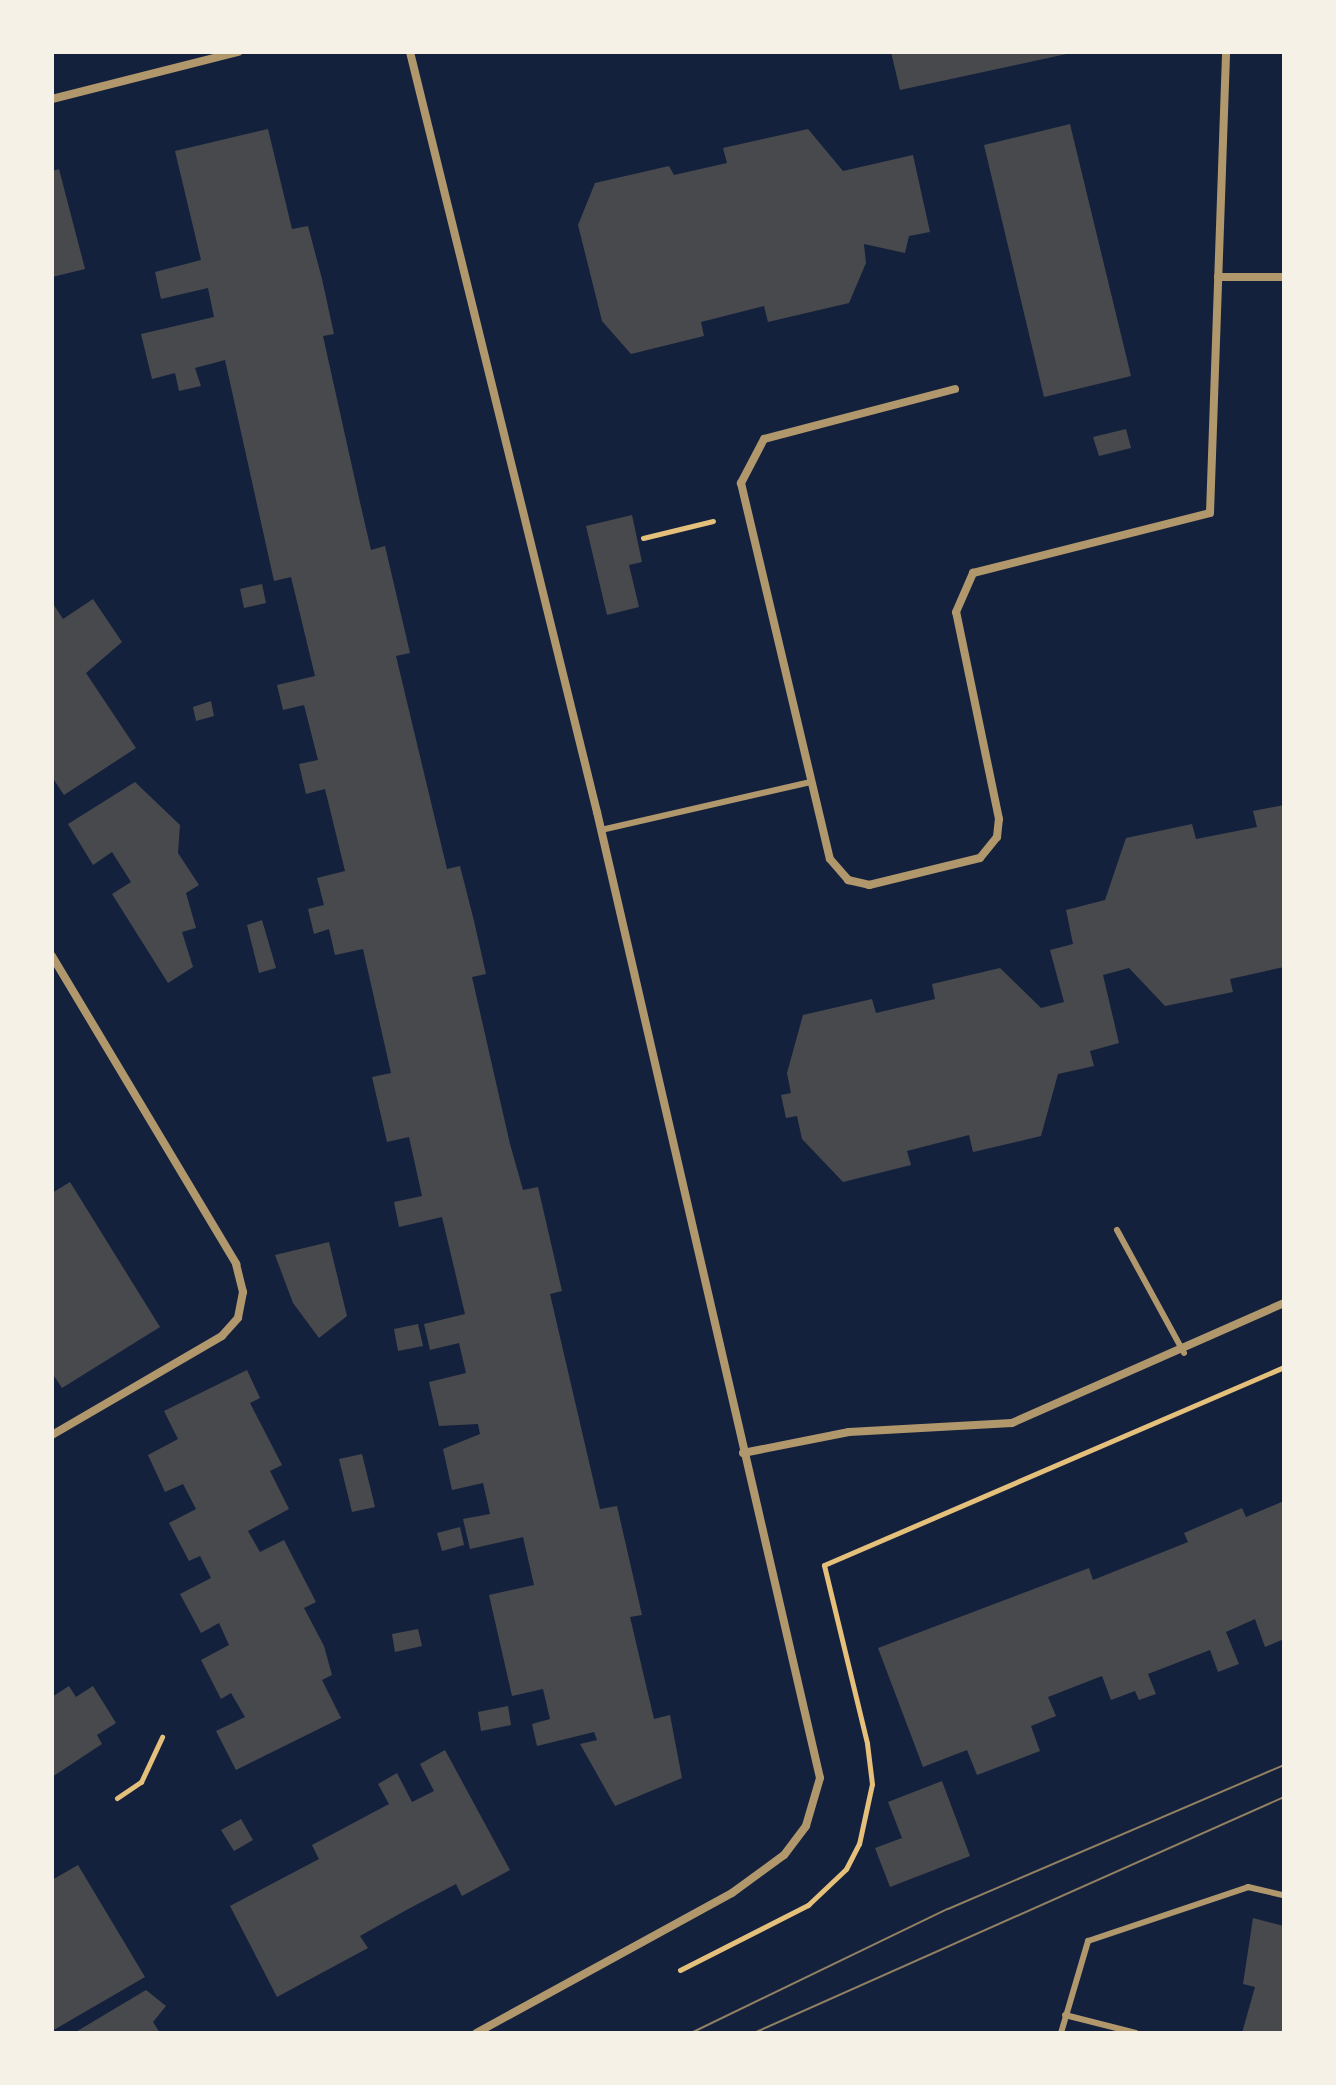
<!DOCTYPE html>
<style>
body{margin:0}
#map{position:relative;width:1336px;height:2085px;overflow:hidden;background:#14213d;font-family:Figtree,sans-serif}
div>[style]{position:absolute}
.building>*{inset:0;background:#48494c}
.path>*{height:5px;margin:-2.5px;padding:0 2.5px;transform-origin:2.5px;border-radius:2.5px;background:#e5c07b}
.service>*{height:6px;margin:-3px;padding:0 3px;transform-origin:3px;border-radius:3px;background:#b1986c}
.minor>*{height:8px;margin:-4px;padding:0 4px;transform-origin:4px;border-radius:4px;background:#b1986c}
.tram>*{height:2px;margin:-1px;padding:0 1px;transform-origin:1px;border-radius:1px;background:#918062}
span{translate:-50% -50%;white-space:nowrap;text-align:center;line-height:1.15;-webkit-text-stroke:6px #f6f1e7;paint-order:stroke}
.frame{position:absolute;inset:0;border:54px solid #f6f1e7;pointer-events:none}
</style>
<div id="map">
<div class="building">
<i style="clip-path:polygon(891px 52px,1070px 52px,1071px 53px,900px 90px)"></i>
<i style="clip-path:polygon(1070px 124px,1131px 376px,1044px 397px,984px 145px)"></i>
<i style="clip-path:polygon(268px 129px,292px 229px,308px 226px,322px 279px,334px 334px,323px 336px,359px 498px,371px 550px,385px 546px,410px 653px,396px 656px,447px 869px,460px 866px,474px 921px,486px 974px,472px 977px,510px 1144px,523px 1190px,538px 1187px,562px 1291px,550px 1294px,600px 1509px,617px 1506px,642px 1615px,630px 1617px,654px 1719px,670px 1715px,682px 1778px,615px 1806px,580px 1744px,597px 1740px,594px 1732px,537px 1746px,532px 1724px,550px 1719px,543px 1689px,512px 1696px,489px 1595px,534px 1585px,523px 1537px,470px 1549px,463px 1519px,490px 1514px,483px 1483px,452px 1490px,443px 1449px,480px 1434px,478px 1424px,439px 1426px,429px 1382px,466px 1373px,459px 1343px,430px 1350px,424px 1324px,465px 1314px,442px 1217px,399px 1227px,394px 1202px,422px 1196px,409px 1137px,387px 1142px,372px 1077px,391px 1073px,363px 949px,335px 955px,329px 929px,314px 934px,308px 909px,324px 905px,317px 878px,345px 871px,325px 789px,306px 794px,299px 764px,318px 760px,304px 705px,283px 710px,277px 685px,315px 676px,291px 577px,274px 581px,225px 360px,195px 368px,201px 386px,179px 391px,175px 373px,152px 379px,141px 334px,214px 317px,208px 288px,161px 299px,155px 272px,201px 260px,175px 151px)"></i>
<i style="clip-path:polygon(808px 129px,843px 171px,913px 155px,930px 232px,909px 236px,905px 253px,864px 244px,866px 263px,849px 303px,768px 322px,764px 306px,701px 322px,704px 336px,631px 354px,602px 321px,578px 225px,595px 183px,669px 166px,674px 175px,727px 163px,723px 148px)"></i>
<i style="clip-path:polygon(59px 169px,85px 269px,52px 277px,52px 171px)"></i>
<i style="clip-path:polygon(1126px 429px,1131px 448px,1099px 456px,1093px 437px)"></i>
<i style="clip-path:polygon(632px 515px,642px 562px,629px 565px,639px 607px,607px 615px,586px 526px)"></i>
<i style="clip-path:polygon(262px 584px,266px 603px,244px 608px,240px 589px)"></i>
<i style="clip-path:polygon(93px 599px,122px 642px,86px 673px,136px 748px,64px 795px,52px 777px,52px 602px,63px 619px)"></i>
<i style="clip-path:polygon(211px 701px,214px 716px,196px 721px,193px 707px)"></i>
<i style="clip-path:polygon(135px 782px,180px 825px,178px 853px,199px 885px,186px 893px,196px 928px,182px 932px,193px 967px,168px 983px,112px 894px,131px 882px,112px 852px,93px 865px,68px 824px)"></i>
<i style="clip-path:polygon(1284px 805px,1284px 967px,1230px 979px,1233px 992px,1165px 1006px,1129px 968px,1103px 975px,1119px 1043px,1090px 1051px,1094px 1066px,1058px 1074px,1041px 1136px,973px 1152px,969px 1135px,907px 1151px,911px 1165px,843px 1182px,802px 1139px,797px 1116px,786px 1118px,781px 1095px,791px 1093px,787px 1073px,803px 1015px,872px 999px,876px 1013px,935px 999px,932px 984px,1000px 968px,1041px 1008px,1064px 1002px,1050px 950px,1073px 944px,1066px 910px,1105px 900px,1126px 838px,1192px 824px,1196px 839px,1257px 827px,1253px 811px)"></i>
<i style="clip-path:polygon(262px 920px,276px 968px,259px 973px,247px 925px)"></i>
<i style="clip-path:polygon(70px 1182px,160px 1327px,62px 1388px,52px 1373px,52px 1193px)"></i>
<i style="clip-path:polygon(329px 1242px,347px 1316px,319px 1338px,293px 1303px,275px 1255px)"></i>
<i style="clip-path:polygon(418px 1324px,423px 1346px,398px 1351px,394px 1329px)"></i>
<i style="clip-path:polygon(247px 1370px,260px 1398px,250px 1403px,282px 1465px,270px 1471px,289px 1509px,248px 1531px,260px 1552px,284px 1540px,316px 1602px,304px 1608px,324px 1646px,332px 1675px,322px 1680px,341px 1718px,236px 1770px,216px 1731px,245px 1717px,231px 1693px,221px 1699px,201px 1660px,229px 1645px,219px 1623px,201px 1633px,180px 1594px,211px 1578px,200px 1556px,189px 1561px,169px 1523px,196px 1509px,183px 1484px,165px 1492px,148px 1455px,178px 1439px,164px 1411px)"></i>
<i style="clip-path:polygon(362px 1454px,375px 1507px,352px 1512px,339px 1459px)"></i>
<i style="clip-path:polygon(1284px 1501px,1284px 1639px,1265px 1647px,1255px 1619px,1226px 1632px,1239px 1664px,1218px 1672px,1210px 1650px,1148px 1674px,1156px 1694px,1139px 1700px,1135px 1691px,1111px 1700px,1102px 1676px,1048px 1697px,1056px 1716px,1031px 1726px,1040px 1751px,977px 1775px,967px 1750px,923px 1767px,878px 1648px,1089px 1568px,1093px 1580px,1188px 1542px,1184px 1533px,1242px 1508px,1246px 1517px)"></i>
<i style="clip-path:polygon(460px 1527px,464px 1545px,442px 1551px,437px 1533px)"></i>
<i style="clip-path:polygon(418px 1629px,422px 1646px,395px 1652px,392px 1634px)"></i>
<i style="clip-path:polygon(69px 1686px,76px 1697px,93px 1686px,116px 1723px,97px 1735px,102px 1744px,52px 1777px,52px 1697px)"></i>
<i style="clip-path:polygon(508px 1706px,511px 1725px,481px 1731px,478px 1712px)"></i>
<i style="clip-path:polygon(445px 1750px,510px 1870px,462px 1896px,456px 1884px,410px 1908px,360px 1936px,368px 1948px,277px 1997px,230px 1906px,319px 1859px,312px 1845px,389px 1804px,378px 1784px,397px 1773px,412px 1802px,434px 1791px,420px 1764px)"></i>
<i style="clip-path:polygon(942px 1781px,970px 1856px,890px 1887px,875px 1848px,902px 1838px,888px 1802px)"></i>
<i style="clip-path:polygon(241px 1819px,253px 1840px,234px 1851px,221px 1830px)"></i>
<i style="clip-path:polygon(78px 1865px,145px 1977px,52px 2031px,52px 1880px)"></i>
<i style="clip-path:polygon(1253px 1918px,1284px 1926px,1284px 2033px,1242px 2033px,1255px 1987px,1243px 1984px)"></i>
<i style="clip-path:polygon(146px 1990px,166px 2006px,153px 2022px,160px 2033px,74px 2033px)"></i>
</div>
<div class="path">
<i style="left:643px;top:538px;width:72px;rotate:-13.7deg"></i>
<i style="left:117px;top:1798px;width:29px;rotate:-34deg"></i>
<i style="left:141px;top:1782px;width:50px;rotate:-65deg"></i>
<i style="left:680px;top:1970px;width:144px;rotate:-26.9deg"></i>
<i style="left:808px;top:1905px;width:52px;rotate:-43.5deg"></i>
<i style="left:846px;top:1869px;width:28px;rotate:-63deg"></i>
<i style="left:859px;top:1844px;width:61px;rotate:-77.8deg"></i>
<i style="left:872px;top:1784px;width:41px;rotate:-97deg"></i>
<i style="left:867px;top:1743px;width:183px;rotate:-103.6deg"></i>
<i style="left:824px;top:1565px;width:501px;rotate:-23.29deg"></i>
<i style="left:885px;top:2033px;width:32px"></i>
</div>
<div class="service">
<i style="left:601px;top:830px;width:214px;rotate:-12.9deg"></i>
<i style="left:1117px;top:1230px;width:140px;rotate:61.4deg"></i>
<i style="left:1065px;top:2015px;width:73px;rotate:14.2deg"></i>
<i style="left:1061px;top:2033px;width:96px;rotate:-73.6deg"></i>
<i style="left:1088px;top:1941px;width:169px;rotate:-18.6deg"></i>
<i style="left:1248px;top:1887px;width:37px;rotate:13deg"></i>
</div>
<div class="minor">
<i style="left:410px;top:52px;width:783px;rotate:76.18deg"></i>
<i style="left:597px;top:812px;width:991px;rotate:77deg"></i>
<i style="left:820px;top:1778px;width:50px;rotate:106.3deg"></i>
<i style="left:806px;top:1826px;width:36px;rotate:127deg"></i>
<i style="left:784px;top:1855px;width:64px;rotate:143.8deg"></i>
<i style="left:732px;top:1893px;width:292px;rotate:151.3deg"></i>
<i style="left:52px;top:99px;width:192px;rotate:-14.2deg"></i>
<i style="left:1218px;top:277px;width:66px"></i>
<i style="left:955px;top:389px;width:197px;rotate:165.3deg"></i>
<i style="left:764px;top:439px;width:50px;rotate:117.6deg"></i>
<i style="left:741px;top:483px;width:386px;rotate:76.7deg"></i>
<i style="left:830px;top:859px;width:28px;rotate:49deg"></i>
<i style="left:848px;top:880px;width:22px;rotate:13deg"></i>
<i style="left:869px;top:885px;width:114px;rotate:-13.7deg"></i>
<i style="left:980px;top:858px;width:27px;rotate:-51deg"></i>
<i style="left:997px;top:837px;width:18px;rotate:-84deg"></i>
<i style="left:999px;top:819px;width:211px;rotate:-101.7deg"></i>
<i style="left:956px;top:612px;width:43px;rotate:-66.4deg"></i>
<i style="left:973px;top:573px;width:244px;rotate:-14.2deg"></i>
<i style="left:1210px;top:513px;width:461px;rotate:-88deg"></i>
<i style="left:52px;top:956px;width:359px;rotate:59.1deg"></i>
<i style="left:236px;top:1264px;width:29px;rotate:76deg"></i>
<i style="left:243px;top:1292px;width:26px;rotate:101deg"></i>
<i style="left:238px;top:1318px;width:24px;rotate:132deg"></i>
<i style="left:222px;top:1336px;width:197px;rotate:149.8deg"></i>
<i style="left:743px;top:1453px;width:108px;rotate:-11.2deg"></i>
<i style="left:849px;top:1432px;width:163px;rotate:-3.2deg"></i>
<i style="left:1012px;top:1423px;width:297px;rotate:-23.8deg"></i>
</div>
<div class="tram">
<i style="left:691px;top:2033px;width:285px;rotate:-25.8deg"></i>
<i style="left:948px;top:1909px;width:366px;rotate:-23.2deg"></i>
<i style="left:754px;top:2033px;width:580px;rotate:-24deg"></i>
</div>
<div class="frame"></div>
</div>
